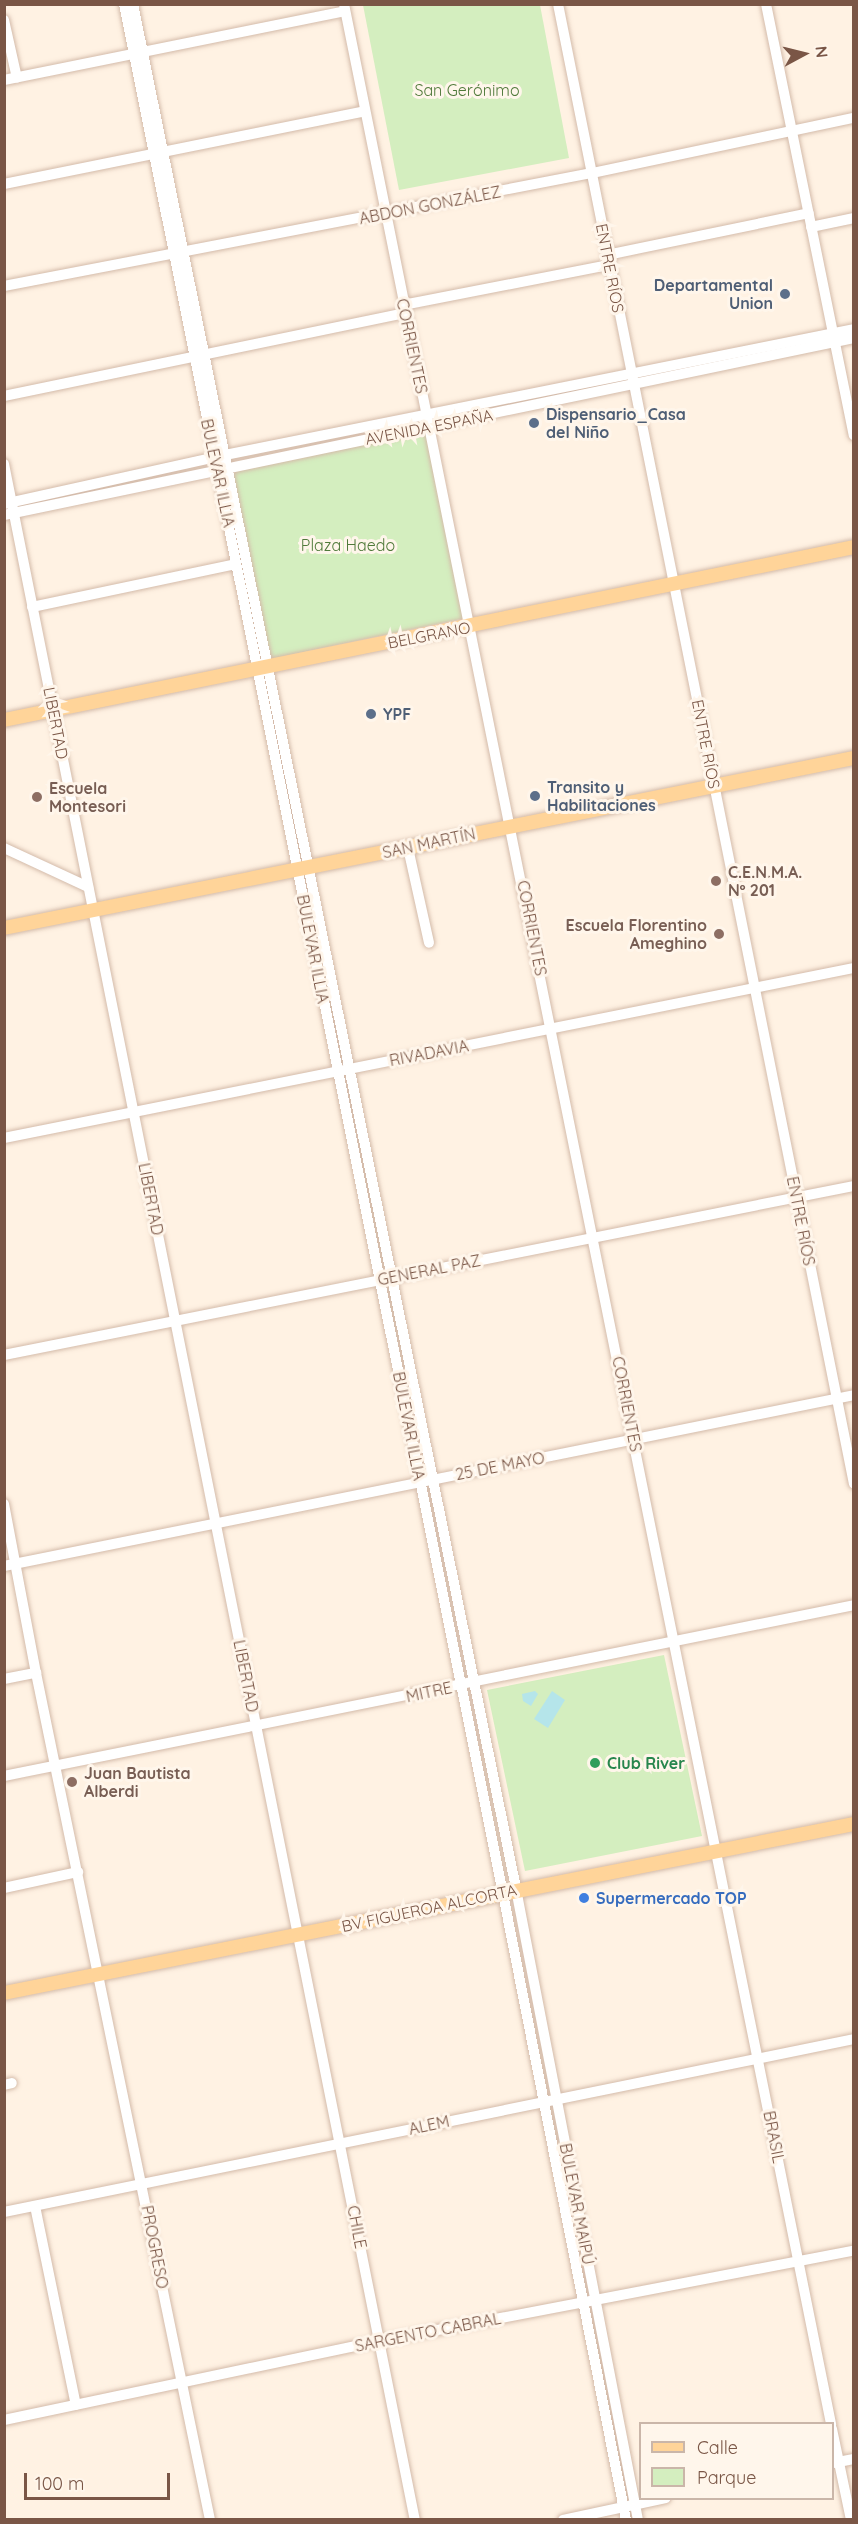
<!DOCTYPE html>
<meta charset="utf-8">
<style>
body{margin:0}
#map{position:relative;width:858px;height:2524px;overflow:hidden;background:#fff2e3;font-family:Quicksand,sans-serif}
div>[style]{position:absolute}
.green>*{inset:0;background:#d4eebf}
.water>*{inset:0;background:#b5e5ea}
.roads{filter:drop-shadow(0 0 2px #d4bbaa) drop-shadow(0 0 2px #d4bbaa)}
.minor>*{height:10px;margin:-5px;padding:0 5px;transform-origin:5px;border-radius:5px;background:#fff}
.major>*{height:14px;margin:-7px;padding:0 7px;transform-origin:7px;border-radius:7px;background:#ffd499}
.dots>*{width:16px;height:16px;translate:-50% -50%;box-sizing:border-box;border:3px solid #fff6eb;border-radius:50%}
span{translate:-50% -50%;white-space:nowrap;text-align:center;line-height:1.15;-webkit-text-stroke:6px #fff6eb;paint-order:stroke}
.park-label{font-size:16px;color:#507a3a}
.street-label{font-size:16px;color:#7a5646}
.service-label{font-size:16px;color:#4e5e75;font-weight:700}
.right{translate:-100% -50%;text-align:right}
.left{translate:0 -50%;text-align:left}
.education-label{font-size:16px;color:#785e54;font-weight:700}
.leisure-label{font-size:16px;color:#27864d;font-weight:700}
.shop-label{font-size:16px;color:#366cbe;font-weight:700}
.frame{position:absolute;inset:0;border:6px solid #7a5646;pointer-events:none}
.legend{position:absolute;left:639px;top:2422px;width:195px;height:78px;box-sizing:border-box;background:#fff6eb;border:2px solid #cab6a9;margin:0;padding:8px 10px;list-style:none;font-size:18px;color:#7a5646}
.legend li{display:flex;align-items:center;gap:12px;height:30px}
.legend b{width:30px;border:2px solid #cab6a9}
.north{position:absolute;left:774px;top:24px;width:60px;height:60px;-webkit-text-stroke:4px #fff6eb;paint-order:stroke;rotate:83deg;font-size:16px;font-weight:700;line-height:24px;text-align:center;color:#7a5646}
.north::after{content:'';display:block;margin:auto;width:21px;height:27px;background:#7a5646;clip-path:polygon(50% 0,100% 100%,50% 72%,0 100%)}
.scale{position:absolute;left:24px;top:2473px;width:146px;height:27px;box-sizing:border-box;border:3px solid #7a5646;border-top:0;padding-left:8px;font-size:18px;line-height:21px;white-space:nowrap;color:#7a5646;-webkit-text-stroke:4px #fff6eb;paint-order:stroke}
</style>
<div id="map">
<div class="green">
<i style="clip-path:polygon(363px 5px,540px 5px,569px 158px,399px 190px)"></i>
<i style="clip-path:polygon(427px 431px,465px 618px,270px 659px,231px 471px)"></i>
<i style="clip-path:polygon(664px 1655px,702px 1836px,525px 1871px,487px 1690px)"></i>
</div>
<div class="water">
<i style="clip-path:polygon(535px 1691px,538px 1694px,531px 1706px,523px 1701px,522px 1694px)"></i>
<i style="clip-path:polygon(552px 1691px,565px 1700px,548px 1728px,534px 1719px)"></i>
</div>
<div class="roads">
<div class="minor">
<i style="left:124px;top:4px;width:1928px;rotate:78.66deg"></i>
<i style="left:503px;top:1894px;width:638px;rotate:78.88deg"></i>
<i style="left:133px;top:4px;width:1924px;rotate:78.51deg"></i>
<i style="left:516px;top:1889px;width:643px;rotate:79.06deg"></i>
<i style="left:344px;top:4px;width:2469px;rotate:78.62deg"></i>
<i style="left:558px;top:4px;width:1509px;rotate:78.69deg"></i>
<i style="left:766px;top:4px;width:440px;rotate:78.5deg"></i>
<i style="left:4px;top:20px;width:59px;rotate:77.4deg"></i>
<i style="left:4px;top:80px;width:348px;rotate:-11.4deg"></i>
<i style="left:4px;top:184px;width:368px;rotate:-11.4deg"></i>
<i style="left:811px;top:227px;width:44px;rotate:-11.8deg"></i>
<i style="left:607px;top:255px;width:206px;rotate:-11.7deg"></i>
<i style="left:4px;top:286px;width:599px;rotate:-10.88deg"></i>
<i style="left:592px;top:173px;width:268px;rotate:-11.9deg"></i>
<i style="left:403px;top:305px;width:210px;rotate:-11deg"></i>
<i style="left:4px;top:396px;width:409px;rotate:-11.7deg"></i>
<i style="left:4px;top:464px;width:2097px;rotate:78.7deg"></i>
<i style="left:4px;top:504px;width:226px;rotate:-12.5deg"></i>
<i style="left:225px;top:455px;width:641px;rotate:-11.33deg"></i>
<i style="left:4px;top:515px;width:868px;rotate:-11.76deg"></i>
<i style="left:32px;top:607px;width:208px;rotate:-11.9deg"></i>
<i style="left:4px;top:848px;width:93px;rotate:24.9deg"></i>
<i style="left:408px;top:848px;width:97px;rotate:77.5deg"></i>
<i style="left:4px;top:1138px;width:867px;rotate:-11.31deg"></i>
<i style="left:4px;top:1355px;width:867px;rotate:-11.25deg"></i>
<i style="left:4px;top:1504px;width:172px;rotate:79.3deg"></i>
<i style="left:36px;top:1673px;width:865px;rotate:78.39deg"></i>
<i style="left:4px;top:1566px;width:867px;rotate:-11.37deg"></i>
<i style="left:4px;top:1679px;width:33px;rotate:-11deg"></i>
<i style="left:4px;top:1776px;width:867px;rotate:-11.37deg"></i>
<i style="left:4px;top:1888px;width:76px;rotate:-12.2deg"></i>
<i style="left:4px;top:2085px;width:8px;rotate:-14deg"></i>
<i style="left:35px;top:2206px;width:203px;rotate:78.4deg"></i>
<i style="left:4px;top:2212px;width:867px;rotate:-11.5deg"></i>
<i style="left:4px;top:2420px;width:384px;rotate:-11.9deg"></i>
<i style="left:380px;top:2341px;width:482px;rotate:-10.8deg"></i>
<i style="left:832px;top:2429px;width:93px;rotate:78.2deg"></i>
<i style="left:833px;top:2463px;width:21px;rotate:-11deg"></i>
<i style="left:563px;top:2520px;width:105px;rotate:-12.1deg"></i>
</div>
<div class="major">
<i style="left:4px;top:720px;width:867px;rotate:-11.5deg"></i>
<i style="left:4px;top:928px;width:867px;rotate:-11.31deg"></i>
<i style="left:4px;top:1993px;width:867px;rotate:-11.25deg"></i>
</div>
</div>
<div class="dots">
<i style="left:785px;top:294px;background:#5c6f8a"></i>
<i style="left:534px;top:423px;background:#5c6f8a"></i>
<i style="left:371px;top:714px;background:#5c6f8a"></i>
<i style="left:535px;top:796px;background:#5c6f8a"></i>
<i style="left:37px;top:797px;background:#8d6e63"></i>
<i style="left:716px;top:881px;background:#8d6e63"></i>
<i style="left:719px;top:934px;background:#8d6e63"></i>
<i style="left:595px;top:1763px;background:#2e9e5b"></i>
<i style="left:72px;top:1782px;background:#8d6e63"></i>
<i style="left:584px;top:1898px;background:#3f7fe0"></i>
</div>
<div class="park-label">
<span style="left:467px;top:90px">San Gerónimo</span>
<span style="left:348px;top:545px">Plaza Haedo</span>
</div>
<div class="street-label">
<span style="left:430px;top:205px;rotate:-11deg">ABDON GONZÁLEZ</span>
<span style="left:610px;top:268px;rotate:79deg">ENTRE RÍOS</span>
<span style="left:412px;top:346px;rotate:78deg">CORRIENTES</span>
<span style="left:429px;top:427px;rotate:-11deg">AVENIDA ESPAÑA</span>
<span style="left:218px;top:473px;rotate:78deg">BULEVAR ILLIA</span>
<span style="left:429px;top:635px;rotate:-11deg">BELGRANO</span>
<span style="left:56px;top:723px;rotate:79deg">LIBERTAD</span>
<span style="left:706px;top:744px;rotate:79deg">ENTRE RÍOS</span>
<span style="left:429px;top:843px;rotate:-12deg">SAN MARTÍN</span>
<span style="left:532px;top:928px;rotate:79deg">CORRIENTES</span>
<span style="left:313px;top:949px;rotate:79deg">BULEVAR ILLIA</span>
<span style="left:429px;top:1053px;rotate:-11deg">RIVADAVIA</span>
<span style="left:151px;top:1199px;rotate:79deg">LIBERTAD</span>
<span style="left:801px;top:1221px;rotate:79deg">ENTRE RÍOS</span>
<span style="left:429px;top:1270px;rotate:-11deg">GENERAL PAZ</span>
<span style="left:627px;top:1404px;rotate:79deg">CORRIENTES</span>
<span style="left:409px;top:1426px;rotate:79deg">BULEVAR ILLIA</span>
<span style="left:500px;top:1466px;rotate:-11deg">25 DE MAYO</span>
<span style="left:246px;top:1676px;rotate:79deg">LIBERTAD</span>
<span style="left:429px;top:1692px;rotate:-12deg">MITRE</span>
<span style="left:429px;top:1908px;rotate:-12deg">BV FIGUEROA ALCORTA</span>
<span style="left:429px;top:2125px;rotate:-12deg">ALEM</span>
<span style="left:774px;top:2137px;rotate:79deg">BRASIL</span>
<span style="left:577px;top:2204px;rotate:79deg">BULEVAR MAIPÚ</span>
<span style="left:357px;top:2227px;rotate:79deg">CHILE</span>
<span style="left:155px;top:2247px;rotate:79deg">PROGRESO</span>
<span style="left:428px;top:2332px;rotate:-11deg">SARGENTO CABRAL</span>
</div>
<div class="service-label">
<span class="right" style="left:773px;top:294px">Departamental<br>Union</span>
<span class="left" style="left:546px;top:423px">Dispensario_Casa<br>del Niño</span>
<span class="left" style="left:383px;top:714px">YPF</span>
<span class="left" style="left:547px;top:796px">Transito y<br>Habilitaciones</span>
</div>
<div class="education-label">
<span class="left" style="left:49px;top:797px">Escuela<br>Montesori</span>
<span class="left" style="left:728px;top:881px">C.E.N.M.A.<br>Nº 201</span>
<span class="right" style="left:707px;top:934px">Escuela Florentino<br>Ameghino</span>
<span class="left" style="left:84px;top:1782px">Juan Bautista<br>Alberdi</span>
</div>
<div class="leisure-label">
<span class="left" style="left:607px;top:1763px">Club River</span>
</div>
<div class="shop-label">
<span class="left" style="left:596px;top:1898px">Supermercado TOP</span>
</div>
<div class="frame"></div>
<ul class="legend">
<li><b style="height:8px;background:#ffd499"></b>Calle</li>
<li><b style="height:16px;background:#d4eebf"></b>Parque</li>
</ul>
<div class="north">N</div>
<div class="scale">100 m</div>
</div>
